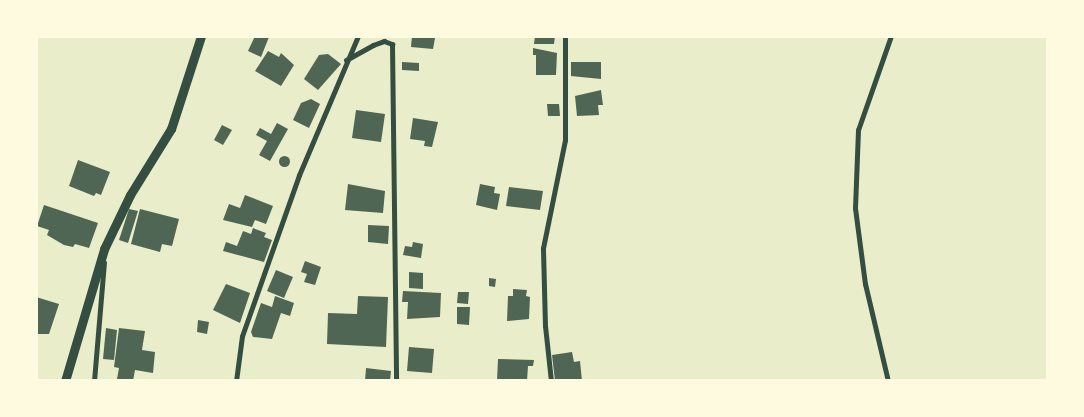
<!DOCTYPE html>
<style>
body{margin:0}
#map{position:relative;width:1084px;height:417px;overflow:hidden;background:#e9edc9;font-family:Commissioner,sans-serif}
div>[style]{position:absolute}
.building>*{inset:0;background:#4f6655}
.round{border-radius:50%}
.minor>*{height:5px;margin:-2.5px;padding:0 2.5px;transform-origin:2.5px;border-radius:2.5px;background:#344e41}
.tertiary>*{height:9px;margin:-4.5px;padding:0 4.5px;transform-origin:4.5px;border-radius:4.5px;background:#344e41}
span{translate:-50% -50%;white-space:nowrap;text-align:center;line-height:1.15;-webkit-text-stroke:4.5px #fefae0;paint-order:stroke}
.frame{position:absolute;inset:0;border:38px solid #fefae0;pointer-events:none}
</style>
<div id="map">
<div class="building">
<i style="clip-path:polygon(255px 36px,269px 37px,261px 57px,248px 51px)"></i>
<i style="clip-path:polygon(412px 36px,435px 38px,433px 49px,411px 47px)"></i>
<i style="clip-path:polygon(535px 36px,555px 36px,554px 44px,534px 44px)"></i>
<i style="clip-path:polygon(533px 48px,557px 53px,556px 75px,536px 75px,536px 55px,533px 55px)"></i>
<i style="clip-path:polygon(268px 51px,279px 57px,281px 53px,294px 65px,281px 86px,255px 71px)"></i>
<i style="clip-path:polygon(328px 54px,341px 64px,318px 90px,304px 79px,319px 55px)"></i>
<i style="clip-path:polygon(402px 62px,419px 63px,419px 71px,402px 70px)"></i>
<i style="clip-path:polygon(571px 62px,601px 62px,601px 79px,571px 76px)"></i>
<i style="clip-path:polygon(601px 90px,603px 105px,598px 105px,599px 115px,577px 116px,575px 96px)"></i>
<i style="clip-path:polygon(311px 99px,320px 104px,309px 128px,293px 120px,301px 103px)"></i>
<i style="clip-path:polygon(547px 104px,559px 104px,560px 116px,548px 116px)"></i>
<i style="clip-path:polygon(356px 110px,385px 114px,381px 142px,352px 138px)"></i>
<i style="clip-path:polygon(413px 118px,438px 122px,432px 147px,424px 146px,425px 141px,410px 139px)"></i>
<i style="clip-path:polygon(277px 123px,288px 129px,270px 161px,259px 155px,267px 141px,256px 135px,260px 128px,271px 134px)"></i>
<i style="clip-path:polygon(222px 125px,232px 130px,223px 145px,214px 140px)"></i>
<i class="round" style="left:278.5px;top:155.5px;width:11px;height:11px"></i>
<i style="clip-path:polygon(78px 160px,110px 172px,101px 195px,96px 193px,94px 196px,69px 186px)"></i>
<i style="clip-path:polygon(348px 184px,385px 191px,383px 213px,345px 210px)"></i>
<i style="clip-path:polygon(480px 184px,495px 187px,494px 193px,500px 194px,497px 210px,476px 205px)"></i>
<i style="clip-path:polygon(509px 187px,543px 191px,540px 210px,506px 206px)"></i>
<i style="clip-path:polygon(245px 195px,273px 206px,266px 224px,255px 220px,252px 227px,223px 220px,229px 204px,240px 208px)"></i>
<i style="clip-path:polygon(44px 205px,98px 223px,89px 248px,75px 244px,73px 247px,64px 245px,47px 235px,49px 230px,37px 226px)"></i>
<i style="clip-path:polygon(129px 209px,138px 211px,128px 243px,119px 240px)"></i>
<i style="clip-path:polygon(140px 209px,179px 219px,172px 246px,162px 244px,160px 252px,131px 244px)"></i>
<i style="clip-path:polygon(368px 225px,389px 226px,388px 244px,368px 242px)"></i>
<i style="clip-path:polygon(253px 228px,266px 233px,264px 237px,272px 240px,264px 262px,223px 251px,226px 242px,237px 246px,243px 231px,251px 234px)"></i>
<i style="clip-path:polygon(413px 242px,423px 244px,421px 258px,403px 255px,405px 246px,412px 247px)"></i>
<i style="clip-path:polygon(305px 261px,321px 267px,315px 285px,304px 282px,307px 274px,301px 272px)"></i>
<i style="clip-path:polygon(276px 270px,293px 277px,284px 298px,267px 291px)"></i>
<i style="clip-path:polygon(409px 272px,423px 273px,423px 289px,409px 288px)"></i>
<i style="clip-path:polygon(489px 278px,496px 279px,495px 287px,489px 286px)"></i>
<i style="clip-path:polygon(226px 284px,250px 293px,240px 323px,213px 310px)"></i>
<i style="clip-path:polygon(513px 289px,527px 290px,526px 296px,530px 297px,529px 319px,507px 321px,508px 296px,513px 296px)"></i>
<i style="clip-path:polygon(403px 291px,441px 293px,440px 317px,407px 319px,408px 302px,402px 302px)"></i>
<i style="clip-path:polygon(458px 292px,469px 292px,468px 304px,457px 303px)"></i>
<i style="clip-path:polygon(275px 296px,294px 303px,290px 316px,281px 313px,272px 339px,253px 337px,251px 332px,261px 303px,272px 307px)"></i>
<i style="clip-path:polygon(358px 296px,388px 297px,386px 347px,327px 344px,328px 313px,357px 314px)"></i>
<i style="clip-path:polygon(36px 297px,59px 304px,49px 334px,36px 334px)"></i>
<i style="clip-path:polygon(457px 307px,470px 307px,469px 325px,457px 324px)"></i>
<i style="clip-path:polygon(198px 320px,209px 322px,207px 334px,197px 332px)"></i>
<i style="clip-path:polygon(106px 328px,117px 330px,114px 360px,103px 359px)"></i>
<i style="clip-path:polygon(119px 328px,145px 331px,142px 350px,155px 352px,153px 373px,135px 370px,133px 381px,117px 379px,119px 368px,114px 367px)"></i>
<i style="clip-path:polygon(409px 347px,434px 349px,432px 373px,407px 371px)"></i>
<i style="clip-path:polygon(572px 352px,574px 362px,580px 361px,582px 381px,555px 381px,552px 355px)"></i>
<i style="clip-path:polygon(498px 359px,534px 360px,533px 366px,528px 366px,527px 381px,497px 381px)"></i>
<i style="clip-path:polygon(366px 368px,391px 371px,390px 381px,365px 381px)"></i>
</div>
<div class="minor">
<i style="left:346px;top:60px;width:31px;rotate:-29deg"></i>
<i style="left:373px;top:45px;width:12px;rotate:-20deg"></i>
<i style="left:384px;top:41px;width:9px;rotate:21deg"></i>
<i style="left:392px;top:44px;width:337px;rotate:89.3deg"></i>
<i style="left:94px;top:381px;width:119px;rotate:-85.2deg"></i>
<i style="left:236px;top:381px;width:45px;rotate:-82.4deg"></i>
<i style="left:242px;top:336px;width:171px;rotate:-70.5deg"></i>
<i style="left:299px;top:175px;width:151px;rotate:-67deg"></i>
<i style="left:551px;top:381px;width:55px;rotate:-96.2deg"></i>
<i style="left:545px;top:326px;width:78px;rotate:-91.5deg"></i>
<i style="left:543px;top:248px;width:110px;rotate:-78.5deg"></i>
<i style="left:565px;top:140px;width:104px;rotate:-90deg"></i>
<i style="left:888px;top:381px;width:100px;rotate:-103.3deg"></i>
<i style="left:865px;top:284px;width:77px;rotate:-97.5deg"></i>
<i style="left:855px;top:208px;width:78px;rotate:-87.8deg"></i>
<i style="left:858px;top:130px;width:100px;rotate:-70.7deg"></i>
</div>
<div class="tertiary">
<i style="left:65px;top:381px;width:138px;rotate:-73.5deg"></i>
<i style="left:104px;top:249px;width:60px;rotate:-64.3deg"></i>
<i style="left:130px;top:195px;width:78px;rotate:-58.2deg"></i>
<i style="left:171px;top:129px;width:98px;rotate:-72.1deg"></i>
</div>
<div class="frame"></div>
</div>
